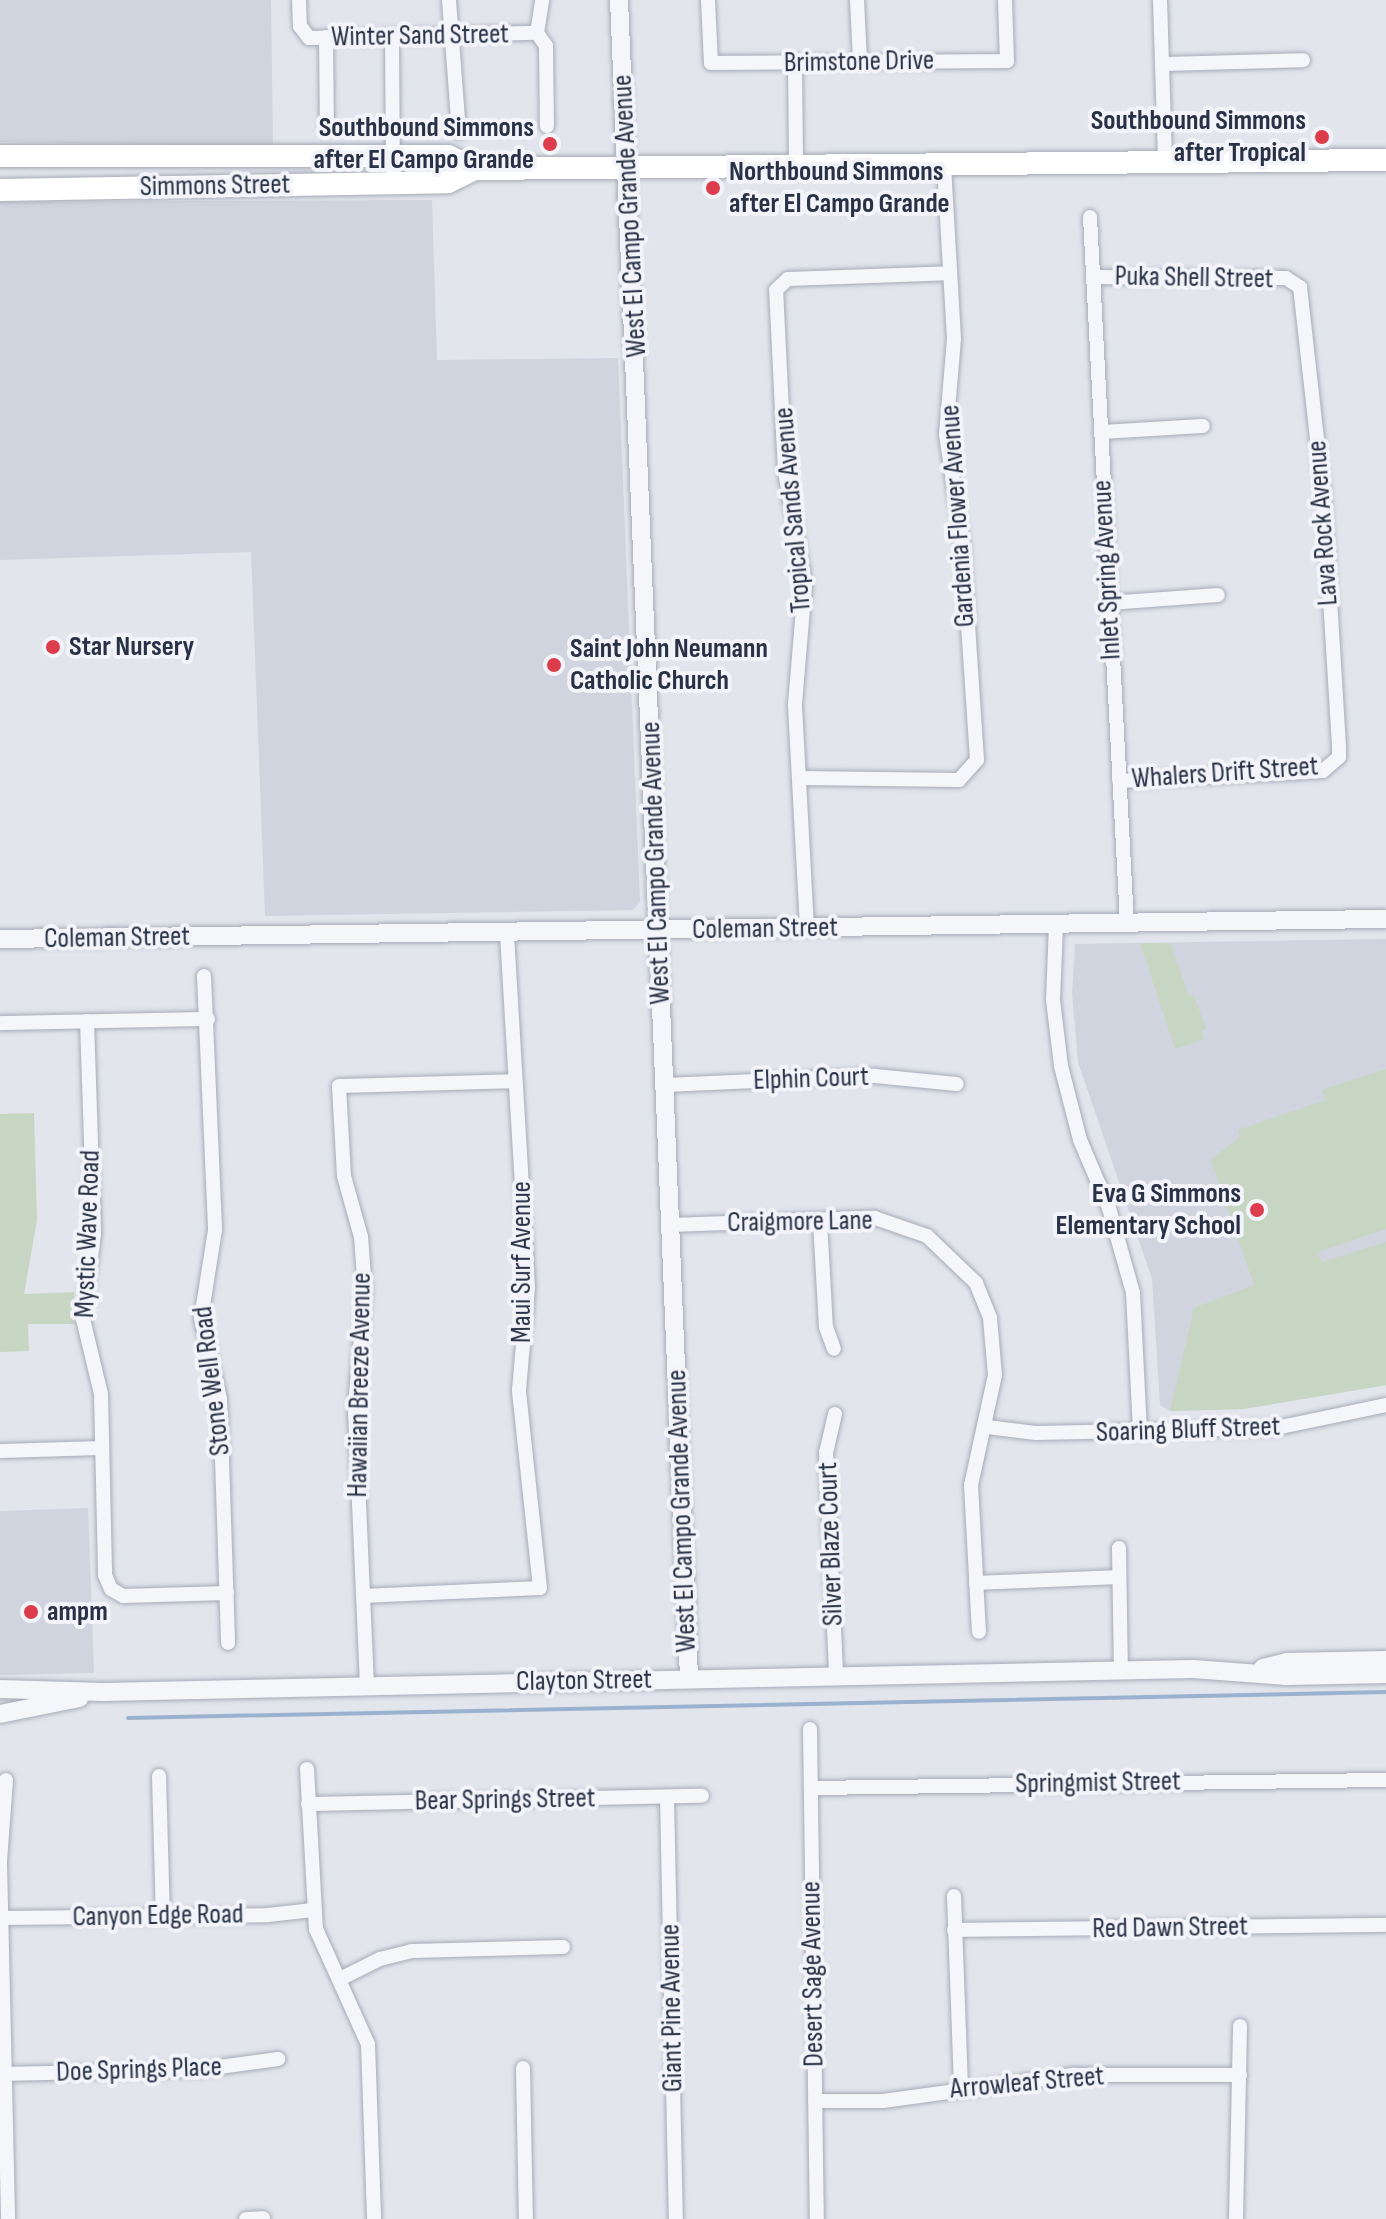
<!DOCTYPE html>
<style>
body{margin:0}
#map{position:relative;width:1386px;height:2219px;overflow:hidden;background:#e2e5ec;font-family:"Sofia Sans Condensed",sans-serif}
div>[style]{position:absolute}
.built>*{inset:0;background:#d0d4de}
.green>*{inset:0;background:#c6d6c2}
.stream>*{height:4px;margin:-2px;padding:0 2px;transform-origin:2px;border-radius:2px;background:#9ab1cf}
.roads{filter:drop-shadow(0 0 2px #a6abb7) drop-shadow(0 0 2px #a6abb7)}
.minor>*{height:14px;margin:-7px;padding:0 7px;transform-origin:7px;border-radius:7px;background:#f5f6f9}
.tertiary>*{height:18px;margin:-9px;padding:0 9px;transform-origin:9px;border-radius:9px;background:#f5f6f9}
.primary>*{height:22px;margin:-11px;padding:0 11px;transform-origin:11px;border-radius:11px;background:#fff}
.dots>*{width:22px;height:22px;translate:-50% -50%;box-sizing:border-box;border:4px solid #f2f4f9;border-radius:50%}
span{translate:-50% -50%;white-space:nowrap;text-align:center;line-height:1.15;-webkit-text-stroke:8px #f2f4f9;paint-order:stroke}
.street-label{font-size:28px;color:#283146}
.poi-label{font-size:28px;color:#283146;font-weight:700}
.right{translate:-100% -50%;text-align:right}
.left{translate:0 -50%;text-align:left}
</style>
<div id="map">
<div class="built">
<i style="clip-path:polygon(0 0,271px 0,273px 146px,0 142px)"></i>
<i style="clip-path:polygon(432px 200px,437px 360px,618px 358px,640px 902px,633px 910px,265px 916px,251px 552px,0 560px,0 202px)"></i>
<i style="clip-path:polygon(1386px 939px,1386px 1385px,1243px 1409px,1170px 1411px,1160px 1405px,1152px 1279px,1078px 1062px,1072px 994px,1075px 944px)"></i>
<i style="clip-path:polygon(88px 1508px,94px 1673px,0 1675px,0 1511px)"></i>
</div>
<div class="green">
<i style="clip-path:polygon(1140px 943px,1170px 943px,1189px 996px,1194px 995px,1206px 1029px,1201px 1031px,1204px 1039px,1175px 1049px)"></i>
<i style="clip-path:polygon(1386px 1069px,1386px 1229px,1318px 1252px,1322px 1262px,1386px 1242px,1386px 1385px,1243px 1409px,1170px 1411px,1194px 1308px,1254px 1285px,1211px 1160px,1240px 1137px,1238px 1130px,1325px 1100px,1322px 1090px)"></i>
<i style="clip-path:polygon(34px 1113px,37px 1220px,24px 1294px,74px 1292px,74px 1324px,28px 1324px,29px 1351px,0 1352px,0 1114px)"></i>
</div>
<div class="stream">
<i style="left:128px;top:1718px;width:1258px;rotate:-1.18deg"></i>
</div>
<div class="roads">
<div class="minor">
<i style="left:299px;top:0;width:26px;rotate:88deg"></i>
<i style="left:300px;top:26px;width:15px;rotate:53deg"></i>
<i style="left:309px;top:38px;width:228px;rotate:-1.3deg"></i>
<i style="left:449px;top:0;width:132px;rotate:85.7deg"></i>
<i style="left:708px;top:0;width:63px;rotate:87.3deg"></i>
<i style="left:711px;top:63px;width:296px;rotate:-0.4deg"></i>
<i style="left:1007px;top:61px;width:61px;rotate:-91.9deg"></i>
<i style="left:857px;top:0;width:62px;rotate:87.2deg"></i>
<i style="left:1160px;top:0;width:162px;rotate:88.2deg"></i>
<i style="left:537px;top:33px;width:16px;rotate:55deg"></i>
<i style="left:546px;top:46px;width:80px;rotate:89.3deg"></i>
<i style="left:537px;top:33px;width:33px;rotate:-81deg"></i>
<i style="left:326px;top:37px;width:90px;rotate:89.4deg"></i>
<i style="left:392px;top:37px;width:146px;rotate:89.6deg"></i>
<i style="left:795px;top:63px;width:102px;rotate:89.4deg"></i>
<i style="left:1163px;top:64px;width:140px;rotate:-1.6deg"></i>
<i style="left:1090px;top:217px;width:707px;rotate:87deg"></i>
<i style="left:1093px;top:277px;width:193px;rotate:0.3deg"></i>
<i style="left:1286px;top:278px;width:17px;rotate:33deg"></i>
<i style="left:1300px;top:287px;width:215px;rotate:83.6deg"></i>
<i style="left:1324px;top:501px;width:246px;rotate:86.5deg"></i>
<i style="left:1339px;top:747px;width:10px;rotate:90deg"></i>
<i style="left:1339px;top:757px;width:21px;rotate:139deg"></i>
<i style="left:1323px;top:771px;width:204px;rotate:177.2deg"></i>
<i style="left:1101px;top:432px;width:102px;rotate:-3.4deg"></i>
<i style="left:1109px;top:603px;width:109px;rotate:-4.2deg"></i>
<i style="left:800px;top:778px;width:159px;rotate:0.7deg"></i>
<i style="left:959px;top:780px;width:27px;rotate:-48deg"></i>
<i style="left:977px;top:760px;width:213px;rotate:-93.8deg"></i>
<i style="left:963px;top:547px;width:114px;rotate:-98.6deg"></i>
<i style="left:946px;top:434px;width:95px;rotate:-85.2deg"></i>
<i style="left:954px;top:339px;width:175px;rotate:-93.3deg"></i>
<i style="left:1056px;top:925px;width:75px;rotate:92.3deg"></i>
<i style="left:1053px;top:1000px;width:66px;rotate:83.1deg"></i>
<i style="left:1061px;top:1066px;width:76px;rotate:75.6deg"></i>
<i style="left:1080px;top:1140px;width:74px;rotate:66.9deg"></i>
<i style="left:1109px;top:1208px;width:88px;rotate:74.2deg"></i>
<i style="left:1133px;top:1293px;width:139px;rotate:87.1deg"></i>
<i style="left:807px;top:928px;width:224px;rotate:-93.1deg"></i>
<i style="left:795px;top:704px;width:120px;rotate:-85.2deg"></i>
<i style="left:805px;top:584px;width:114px;rotate:-100.1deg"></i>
<i style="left:785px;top:472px;width:182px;rotate:-92.8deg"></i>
<i style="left:776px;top:290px;width:16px;rotate:-43deg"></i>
<i style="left:788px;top:279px;width:160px;rotate:-2.1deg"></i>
<i style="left:204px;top:976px;width:254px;rotate:87.5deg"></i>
<i style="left:215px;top:1230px;width:89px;rotate:99deg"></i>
<i style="left:201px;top:1318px;width:83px;rotate:76.8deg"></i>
<i style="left:220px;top:1399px;width:244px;rotate:88.1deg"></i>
<i style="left:87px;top:1021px;width:213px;rotate:88.1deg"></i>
<i style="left:94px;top:1234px;width:86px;rotate:97.4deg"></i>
<i style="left:83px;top:1319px;width:77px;rotate:76.5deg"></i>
<i style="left:101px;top:1394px;width:181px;rotate:88.7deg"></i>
<i style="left:105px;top:1575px;width:15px;rotate:67deg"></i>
<i style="left:111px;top:1589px;width:14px;rotate:30deg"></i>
<i style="left:123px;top:1596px;width:104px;rotate:-1.7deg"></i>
<i style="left:0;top:1023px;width:208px;rotate:-1.1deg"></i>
<i style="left:665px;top:1085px;width:210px;rotate:-2.5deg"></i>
<i style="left:875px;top:1076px;width:82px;rotate:5.6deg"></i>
<i style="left:820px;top:1221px;width:106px;rotate:86.8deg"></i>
<i style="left:826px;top:1327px;width:23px;rotate:70deg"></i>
<i style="left:670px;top:1225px;width:205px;rotate:-2deg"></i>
<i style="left:875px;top:1218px;width:55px;rotate:19.1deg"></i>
<i style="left:927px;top:1236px;width:68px;rotate:43.8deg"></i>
<i style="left:976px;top:1283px;width:38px;rotate:68deg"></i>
<i style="left:990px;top:1318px;width:57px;rotate:85deg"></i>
<i style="left:995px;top:1375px;width:113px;rotate:102.3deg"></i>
<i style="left:971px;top:1485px;width:147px;rotate:86.9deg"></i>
<i style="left:835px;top:1414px;width:39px;rotate:103deg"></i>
<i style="left:826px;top:1452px;width:223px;rotate:87.4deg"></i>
<i style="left:987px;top:1427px;width:49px;rotate:7deg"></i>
<i style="left:1036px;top:1433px;width:240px;rotate:-1.2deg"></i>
<i style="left:1276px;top:1428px;width:112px;rotate:-11.8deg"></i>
<i style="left:0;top:1451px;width:102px;rotate:-1.7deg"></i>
<i style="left:1119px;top:1548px;width:122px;rotate:89.1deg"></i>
<i style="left:976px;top:1583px;width:143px;rotate:-2.4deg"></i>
<i style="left:363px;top:1596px;width:177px;rotate:-2.6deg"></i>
<i style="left:540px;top:1588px;width:199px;rotate:-96.1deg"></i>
<i style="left:519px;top:1390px;width:102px;rotate:-85deg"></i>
<i style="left:528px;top:1288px;width:354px;rotate:-93.4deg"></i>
<i style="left:367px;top:1686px;width:279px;rotate:-92.5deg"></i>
<i style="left:355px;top:1407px;width:116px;rotate:-85.1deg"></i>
<i style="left:365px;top:1291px;width:54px;rotate:-94.2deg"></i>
<i style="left:361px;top:1237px;width:63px;rotate:-105.6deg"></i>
<i style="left:344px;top:1176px;width:90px;rotate:-93.2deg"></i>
<i style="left:339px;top:1086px;width:175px;rotate:-1.6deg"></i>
<i style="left:810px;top:1729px;width:490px;rotate:89.2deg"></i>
<i style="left:307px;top:1769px;width:160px;rotate:86.8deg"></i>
<i style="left:316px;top:1929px;width:126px;rotate:65.7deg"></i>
<i style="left:368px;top:2044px;width:175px;rotate:88deg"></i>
<i style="left:159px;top:1776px;width:140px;rotate:88.4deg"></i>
<i style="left:6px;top:1780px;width:82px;rotate:94.2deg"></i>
<i style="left:0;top:1862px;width:357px;rotate:88.7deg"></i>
<i style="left:811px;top:1788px;width:575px;rotate:-0.8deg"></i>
<i style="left:667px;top:1797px;width:422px;rotate:88.8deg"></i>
<i style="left:308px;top:1804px;width:394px;rotate:-1.2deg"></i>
<i style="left:954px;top:1896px;width:191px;rotate:87.9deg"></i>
<i style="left:1px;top:1918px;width:267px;rotate:-0.6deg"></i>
<i style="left:268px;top:1915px;width:45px;rotate:-6.3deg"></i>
<i style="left:954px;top:1930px;width:432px;rotate:-0.7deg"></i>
<i style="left:340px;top:1979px;width:45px;rotate:-26.6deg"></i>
<i style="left:380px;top:1959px;width:32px;rotate:-14deg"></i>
<i style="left:411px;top:1951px;width:152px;rotate:-1.5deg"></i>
<i style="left:523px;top:2068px;width:151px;rotate:88.9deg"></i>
<i style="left:0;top:2074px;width:197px;rotate:-1.2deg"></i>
<i style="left:197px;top:2070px;width:82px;rotate:-7.7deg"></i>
<i style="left:815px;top:2101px;width:68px"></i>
<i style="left:883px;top:2101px;width:193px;rotate:-7.8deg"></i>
<i style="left:1074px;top:2075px;width:166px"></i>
<i style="left:246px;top:2219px;width:17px;rotate:-3deg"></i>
<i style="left:1236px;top:2219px;width:193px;rotate:-88.8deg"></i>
</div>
<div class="tertiary">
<i style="left:619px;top:0;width:1679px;rotate:87.61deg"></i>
<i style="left:0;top:939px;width:1386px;rotate:-0.83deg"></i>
<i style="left:1263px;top:1668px;width:25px;rotate:-14deg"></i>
<i style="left:1287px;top:1662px;width:99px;rotate:-1.2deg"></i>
<i style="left:0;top:1689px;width:103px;rotate:1.7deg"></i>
<i style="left:103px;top:1692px;width:1090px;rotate:-1.21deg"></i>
<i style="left:1193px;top:1669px;width:94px;rotate:4.3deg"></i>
<i style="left:1287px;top:1676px;width:99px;rotate:-1.2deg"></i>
<i style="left:0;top:1714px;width:81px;rotate:-11.4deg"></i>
</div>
<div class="primary">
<i style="left:0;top:156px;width:448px"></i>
<i style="left:448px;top:156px;width:30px;rotate:26deg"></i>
<i style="left:0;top:190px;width:448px;rotate:-1deg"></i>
<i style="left:448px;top:182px;width:30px;rotate:-26deg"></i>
<i style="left:475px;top:169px;width:911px;rotate:-0.57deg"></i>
</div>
</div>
<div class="dots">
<i style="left:1322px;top:137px;background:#dc3c4b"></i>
<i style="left:550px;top:144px;background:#dc3c4b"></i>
<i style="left:713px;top:188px;background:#dc3c4b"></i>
<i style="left:53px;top:647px;background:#dc3c4b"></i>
<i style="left:554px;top:665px;background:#dc3c4b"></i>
<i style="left:1257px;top:1210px;background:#dc3c4b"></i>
<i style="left:31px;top:1612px;background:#dc3c4b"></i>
</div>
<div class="street-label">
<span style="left:420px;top:36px;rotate:-1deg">Winter Sand Street</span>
<span style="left:859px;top:62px;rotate:-1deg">Brimstone Drive</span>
<span style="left:215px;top:186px;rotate:-1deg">Simmons Street</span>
<span style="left:630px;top:216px;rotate:-93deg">West El Campo Grande Avenue</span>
<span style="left:1194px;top:278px;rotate:1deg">Puka Shell Street</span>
<span style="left:793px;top:510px;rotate:-95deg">Tropical Sands Avenue</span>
<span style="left:958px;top:516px;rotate:-94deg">Gardenia Flower Avenue</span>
<span style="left:1323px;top:523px;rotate:-94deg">Lava Rock Avenue</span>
<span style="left:1107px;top:570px;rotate:-93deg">Inlet Spring Avenue</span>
<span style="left:1225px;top:773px;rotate:-4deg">Whalers Drift Street</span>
<span style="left:656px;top:863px;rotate:-92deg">West El Campo Grande Avenue</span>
<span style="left:765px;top:929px;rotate:-1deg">Coleman Street</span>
<span style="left:117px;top:938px;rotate:-1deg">Coleman Street</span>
<span style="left:811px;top:1079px;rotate:-2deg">Elphin Court</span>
<span style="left:800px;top:1222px;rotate:-1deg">Craigmore Lane</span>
<span style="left:88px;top:1234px;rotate:-88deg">Mystic Wave Road</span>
<span style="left:522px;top:1262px;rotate:-90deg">Maui Surf Avenue</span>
<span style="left:212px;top:1381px;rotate:-97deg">Stone Well Road</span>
<span style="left:360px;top:1385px;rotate:-89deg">Hawaiian Breeze Avenue</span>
<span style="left:1188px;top:1430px;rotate:-2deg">Soaring Bluff Street</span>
<span style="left:682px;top:1511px;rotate:-92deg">West El Campo Grande Avenue</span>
<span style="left:831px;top:1544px;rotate:-92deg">Silver Blaze Court</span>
<span style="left:584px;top:1681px;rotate:-1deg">Clayton Street</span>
<span style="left:1098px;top:1783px;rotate:-1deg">Springmist Street</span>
<span style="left:505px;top:1800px;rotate:-1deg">Bear Springs Street</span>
<span style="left:158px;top:1916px;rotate:-1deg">Canyon Edge Road</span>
<span style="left:1170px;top:1928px;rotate:-1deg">Red Dawn Street</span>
<span style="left:813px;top:1974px;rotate:-91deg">Desert Sage Avenue</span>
<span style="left:672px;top:2008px;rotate:-91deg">Giant Pine Avenue</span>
<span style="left:139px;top:2070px;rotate:-2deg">Doe Springs Place</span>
<span style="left:1027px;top:2083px;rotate:-5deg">Arrowleaf Street</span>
</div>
<div class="poi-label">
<span class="right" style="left:1306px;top:137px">Southbound Simmons<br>after Tropical</span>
<span class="right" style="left:534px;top:144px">Southbound Simmons<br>after El Campo Grande</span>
<span class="left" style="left:729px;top:188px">Northbound Simmons<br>after El Campo Grande</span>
<span class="left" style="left:69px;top:647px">Star Nursery</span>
<span class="left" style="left:570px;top:665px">Saint John Neumann<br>Catholic Church</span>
<span class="right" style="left:1241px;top:1210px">Eva G Simmons<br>Elementary School</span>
<span class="left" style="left:47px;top:1612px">ampm</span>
</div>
</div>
